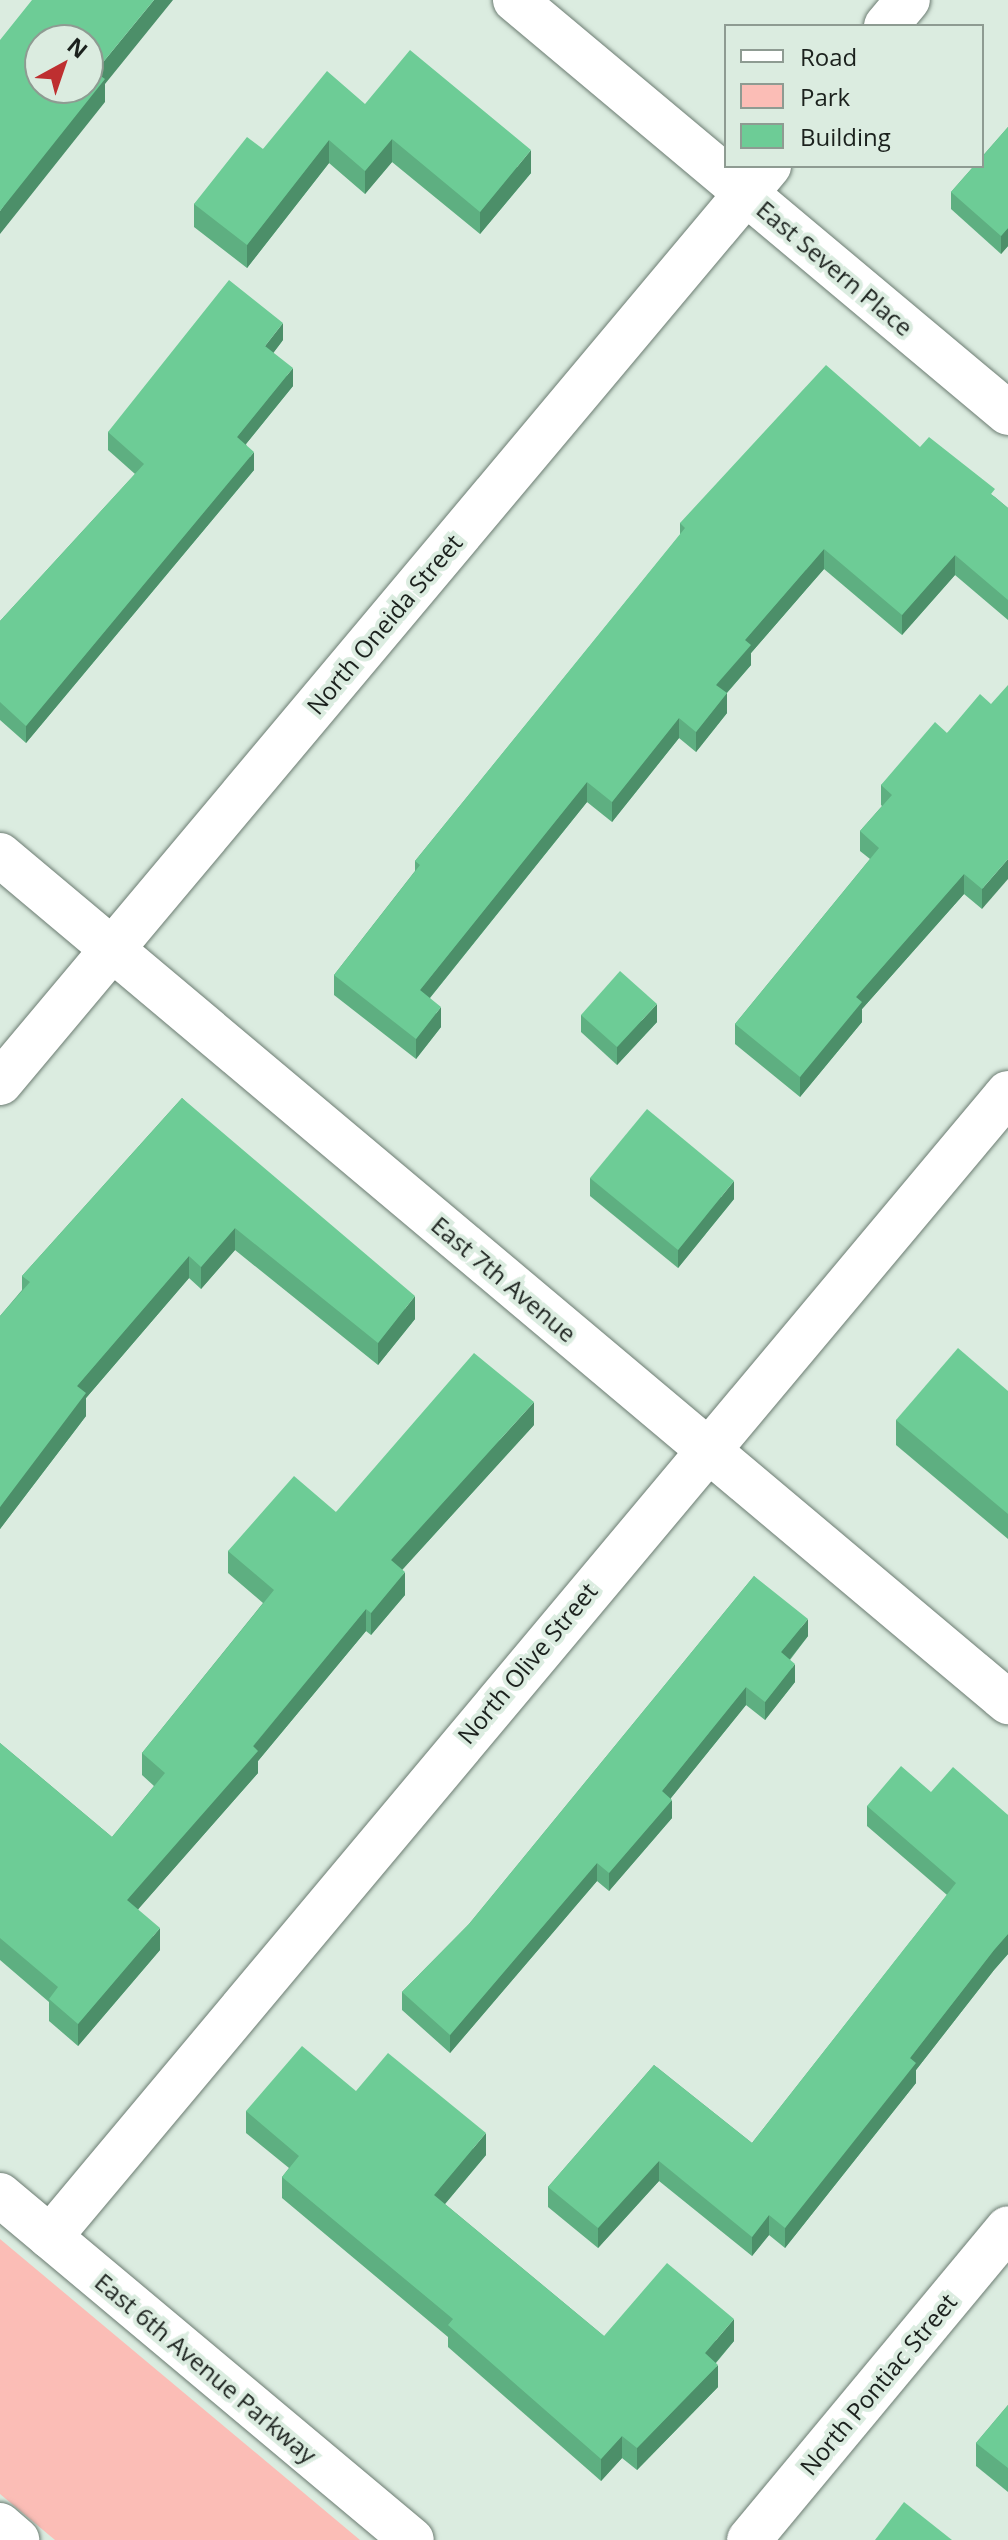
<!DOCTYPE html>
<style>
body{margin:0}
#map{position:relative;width:1008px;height:2540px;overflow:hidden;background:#dbece0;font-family:"Open Sans",sans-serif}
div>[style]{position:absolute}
.green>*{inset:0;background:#fbbdb6}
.roads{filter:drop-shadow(0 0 2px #6c7c72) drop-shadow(0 0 2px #6c7c72)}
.street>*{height:44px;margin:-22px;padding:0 22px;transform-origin:22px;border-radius:22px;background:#fff}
.secondary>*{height:44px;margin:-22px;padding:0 22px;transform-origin:22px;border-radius:22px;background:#fff}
.wall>*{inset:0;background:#5eaf81}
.shaded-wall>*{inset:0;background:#4c8f69}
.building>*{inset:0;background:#6dcc96}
span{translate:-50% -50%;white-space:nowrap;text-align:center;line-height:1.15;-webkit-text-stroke:8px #dbece0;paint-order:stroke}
.street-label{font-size:24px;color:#1b211d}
.legend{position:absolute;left:724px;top:24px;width:260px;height:144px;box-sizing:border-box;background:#dbece0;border:2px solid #8e9b92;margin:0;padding:10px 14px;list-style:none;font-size:24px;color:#1b211d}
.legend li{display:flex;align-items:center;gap:16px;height:40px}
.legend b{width:40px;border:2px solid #8e9b92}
.north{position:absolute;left:24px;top:24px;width:80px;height:80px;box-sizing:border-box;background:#dbece0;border:2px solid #8e9b92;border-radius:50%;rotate:40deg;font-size:22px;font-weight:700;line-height:32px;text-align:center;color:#1b211d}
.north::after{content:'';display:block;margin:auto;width:28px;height:36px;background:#be2f30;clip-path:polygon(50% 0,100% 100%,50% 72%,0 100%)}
</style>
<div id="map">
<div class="green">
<i style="clip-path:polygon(0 2239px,360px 2540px,55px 2540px,0 2494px)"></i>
</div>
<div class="roads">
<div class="street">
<i style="left:515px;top:0;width:643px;rotate:39.95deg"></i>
<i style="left:0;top:855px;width:1317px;rotate:40.04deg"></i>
<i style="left:50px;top:2237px;width:1492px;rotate:-50.06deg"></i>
<i style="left:749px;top:2540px;width:405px;rotate:-50.3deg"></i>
</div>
<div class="secondary">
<i style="left:886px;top:26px;width:34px;rotate:-50deg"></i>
<i style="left:0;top:1083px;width:1197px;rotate:-50.02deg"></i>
<i style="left:0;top:2195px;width:537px;rotate:39.94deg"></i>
<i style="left:0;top:2525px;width:23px;rotate:41deg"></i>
</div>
</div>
<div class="wall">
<i style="clip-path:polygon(365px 104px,531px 173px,480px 234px,392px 162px,365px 194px,329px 163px,247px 268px,194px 227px,194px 204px,263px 149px)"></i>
<i style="clip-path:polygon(1008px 127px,1008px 246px,1001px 254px,951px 209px,951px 192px)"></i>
<i style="clip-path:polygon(283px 340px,273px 353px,293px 386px,246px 444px,254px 470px,26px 743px,0 720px,0 621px,135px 474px,108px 450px,108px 432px)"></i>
<i style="clip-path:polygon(920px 447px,995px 497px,1008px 508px,1008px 620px,955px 575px,902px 635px,824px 569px,751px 653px,751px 665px,727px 693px,727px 713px,696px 752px,679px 738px,612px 822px,587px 802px,430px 998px,441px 1027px,416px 1059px,334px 995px,334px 975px,415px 871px,415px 861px,680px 535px,680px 523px)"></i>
<i style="clip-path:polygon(991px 704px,982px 909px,964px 894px,862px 1009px,862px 1022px,800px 1097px,735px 1044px,735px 1024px,870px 859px,860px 851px,860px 831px,882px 806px,881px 805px,881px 785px,947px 733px)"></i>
<i style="clip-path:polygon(581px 1015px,657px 1022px,617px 1065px,581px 1032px)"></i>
<i style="clip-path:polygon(182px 1098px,415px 1319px,378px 1365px,235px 1250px,201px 1289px,189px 1278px,86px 1398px,86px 1416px,0 1529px,0 1316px,22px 1290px,22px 1276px)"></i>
<i style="clip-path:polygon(590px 1178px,734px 1199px,678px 1268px,590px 1196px)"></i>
<i style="clip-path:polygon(1008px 1391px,1008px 1539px,896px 1445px,896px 1420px)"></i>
<i style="clip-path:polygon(534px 1425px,402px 1570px,405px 1595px,371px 1635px,366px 1631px,258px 1761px,258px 1773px,138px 1909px,160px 1950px,78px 2046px,49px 2021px,49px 2002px,0 1960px,0 1743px,112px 1837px,154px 1786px,142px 1775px,142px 1753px,263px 1603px,228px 1573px,228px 1551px,336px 1512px)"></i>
<i style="clip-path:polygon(754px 1576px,808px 1636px,790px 1660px,795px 1682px,765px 1720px,746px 1705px,671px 1798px,672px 1818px,609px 1891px,597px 1881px,450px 2053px,402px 2010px,402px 1992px,469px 1924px)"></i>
<i style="clip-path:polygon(931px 1792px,1008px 1815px,1008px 1954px,994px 1970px,916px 2070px,916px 2083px,785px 2248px,769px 2235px,752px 2256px,659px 2181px,598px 2248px,548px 2207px,548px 2187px,654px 2065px,752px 2143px,947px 1895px,867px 1826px,867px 1806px)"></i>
<i style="clip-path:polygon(356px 2091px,486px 2155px,445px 2204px,604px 2336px,734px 2341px,716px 2363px,718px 2387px,637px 2470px,622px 2458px,601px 2481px,448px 2347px,448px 2337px,282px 2198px,282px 2177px,289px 2168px,246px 2133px,246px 2111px)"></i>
<i style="clip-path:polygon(1008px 2405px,1008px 2492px,976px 2466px,976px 2443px)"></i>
</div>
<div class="shaded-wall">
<i style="clip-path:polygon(154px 0,173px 0,105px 84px,105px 102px,0 234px,0 211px,95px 72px)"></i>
<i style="clip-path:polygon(392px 139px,392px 162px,365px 194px,365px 171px)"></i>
<i style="clip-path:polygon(329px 140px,329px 163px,247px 268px,247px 245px)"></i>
<i style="clip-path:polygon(531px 150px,531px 173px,480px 234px,480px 212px)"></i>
<i style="clip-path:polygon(1008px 228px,1008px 246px,1001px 254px,1001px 236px)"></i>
<i style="clip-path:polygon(283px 323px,283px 340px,265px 364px,265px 346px)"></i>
<i style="clip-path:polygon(293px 368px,293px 386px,237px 455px,237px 437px)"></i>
<i style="clip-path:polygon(254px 452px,254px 470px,26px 743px,26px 726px)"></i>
<i style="clip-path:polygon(824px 549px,824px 569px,751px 653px,751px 665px,716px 705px,716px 685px,745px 640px)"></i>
<i style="clip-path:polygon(955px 555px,955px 575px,902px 635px,902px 615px)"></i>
<i style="clip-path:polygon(727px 693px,727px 713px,696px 752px,696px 732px)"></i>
<i style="clip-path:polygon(679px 718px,679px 738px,612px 822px,612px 802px)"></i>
<i style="clip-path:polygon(587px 782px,587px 802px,420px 1010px,420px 990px)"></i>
<i style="clip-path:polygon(1008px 859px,1008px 879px,982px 909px,982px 889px)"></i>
<i style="clip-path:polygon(964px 874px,964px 894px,862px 1009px,862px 1022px,800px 1097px,800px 1077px,856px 997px)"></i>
<i style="clip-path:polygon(657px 1004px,657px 1022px,617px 1065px,617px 1047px)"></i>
<i style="clip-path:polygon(441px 1007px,441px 1027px,416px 1059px,416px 1039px)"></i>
<i style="clip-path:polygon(734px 1181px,734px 1199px,678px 1268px,678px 1250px)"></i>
<i style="clip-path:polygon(235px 1228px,235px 1250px,201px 1289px,201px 1267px)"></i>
<i style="clip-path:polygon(189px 1256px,189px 1278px,86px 1398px,86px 1416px,0 1529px,0 1507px,77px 1386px)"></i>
<i style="clip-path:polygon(415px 1296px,415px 1319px,378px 1365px,378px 1343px)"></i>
<i style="clip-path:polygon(534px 1402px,534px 1425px,391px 1582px,391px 1560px)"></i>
<i style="clip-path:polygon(405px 1572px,405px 1595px,371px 1635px,371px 1613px)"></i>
<i style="clip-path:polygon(366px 1609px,366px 1631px,258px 1761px,258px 1773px,127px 1922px,127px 1900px)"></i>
<i style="clip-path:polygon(808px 1619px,808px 1636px,781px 1670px,781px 1652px)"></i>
<i style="clip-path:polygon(795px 1664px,795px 1682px,765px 1720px,765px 1702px)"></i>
<i style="clip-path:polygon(746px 1687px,746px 1705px,662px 1809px,662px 1791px)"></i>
<i style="clip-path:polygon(672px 1800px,672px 1818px,609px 1891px,609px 1873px)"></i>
<i style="clip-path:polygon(597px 1863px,597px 1881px,450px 2053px,450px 2035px)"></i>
<i style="clip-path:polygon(160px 1928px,160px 1950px,78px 2046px,78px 2024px)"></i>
<i style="clip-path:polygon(1008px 1934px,1008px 1954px,994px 1970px,916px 2070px,916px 2083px,785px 2248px,785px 2228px,910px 2058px,994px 1950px)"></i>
<i style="clip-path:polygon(486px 2133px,486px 2155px,434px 2217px,434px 2195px)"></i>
<i style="clip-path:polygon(659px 2161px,659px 2181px,598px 2248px,598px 2228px)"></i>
<i style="clip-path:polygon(769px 2215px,769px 2235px,752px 2256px,752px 2237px)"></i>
<i style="clip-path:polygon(734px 2319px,734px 2341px,705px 2375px,705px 2353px)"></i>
<i style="clip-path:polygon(718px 2365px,718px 2387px,637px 2470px,637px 2448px)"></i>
<i style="clip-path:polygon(622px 2436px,622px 2458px,601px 2481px,601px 2459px)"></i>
</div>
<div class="building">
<i style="clip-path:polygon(evenodd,32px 0,154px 0,95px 72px,105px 79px,0 211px,0 40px,32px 0,40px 40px,88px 40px,88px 88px,40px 88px,40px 40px)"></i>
<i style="clip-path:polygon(410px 50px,531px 150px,480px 212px,392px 139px,365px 171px,329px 140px,247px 245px,194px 204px,247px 137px,263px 149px,327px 71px,365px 104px)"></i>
<i style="clip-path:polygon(1008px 127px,1008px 228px,1001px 236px,951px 192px,974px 166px,982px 166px,982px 157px)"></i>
<i style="clip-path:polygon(229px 280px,283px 323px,265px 346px,293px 368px,237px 437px,254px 452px,26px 726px,0 702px,0 621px,144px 464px,108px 432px)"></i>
<i style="clip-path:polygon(826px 365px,920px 447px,929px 437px,995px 489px,991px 494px,1008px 508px,1008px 600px,955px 555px,902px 615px,824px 549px,745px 640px,751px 645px,716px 685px,727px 693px,696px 732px,679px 718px,612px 802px,587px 782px,420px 990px,441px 1007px,416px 1039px,334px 975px,420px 865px,415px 861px,685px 528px,680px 523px)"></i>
<i style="clip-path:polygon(1008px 685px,1008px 859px,982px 889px,964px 874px,856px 997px,862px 1002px,800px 1077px,735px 1024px,879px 848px,860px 831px,892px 795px,881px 785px,935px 722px,947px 733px,980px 694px,991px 704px)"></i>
<i style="clip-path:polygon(620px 971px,657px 1004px,617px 1047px,581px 1015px)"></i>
<i style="clip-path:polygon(182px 1098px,415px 1296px,378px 1343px,235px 1228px,201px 1267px,189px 1256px,77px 1386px,86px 1393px,0 1507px,0 1316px,30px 1282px,22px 1276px)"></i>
<i style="clip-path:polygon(647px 1109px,734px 1181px,678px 1250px,590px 1178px)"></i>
<i style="clip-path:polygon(958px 1348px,1008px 1391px,1008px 1514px,896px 1420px)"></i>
<i style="clip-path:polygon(474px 1353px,534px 1402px,391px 1560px,405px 1572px,371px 1613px,366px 1609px,253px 1746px,258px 1751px,127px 1900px,160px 1928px,78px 2024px,49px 1999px,58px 1987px,0 1938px,0 1743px,112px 1837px,165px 1773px,142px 1753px,274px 1590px,228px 1551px,294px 1476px,336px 1512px)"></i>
<i style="clip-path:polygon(754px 1576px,808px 1619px,781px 1652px,795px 1664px,765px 1702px,746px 1687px,662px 1791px,672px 1800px,609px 1873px,597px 1863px,450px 2035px,402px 1992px,469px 1924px)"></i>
<i style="clip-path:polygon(901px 1766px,931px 1792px,953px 1767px,1008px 1815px,1008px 1934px,994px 1950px,910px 2058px,916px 2063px,785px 2228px,769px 2215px,752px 2237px,659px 2161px,598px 2228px,548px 2187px,654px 2065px,752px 2143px,956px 1883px,867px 1806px)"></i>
<i style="clip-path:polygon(302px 2046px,356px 2091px,388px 2053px,486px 2133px,434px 2195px,604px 2336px,667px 2263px,734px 2319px,705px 2353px,718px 2365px,637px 2448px,622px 2436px,601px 2459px,448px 2325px,453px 2319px,282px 2177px,299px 2156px,246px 2111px)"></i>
<i style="clip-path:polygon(1008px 2405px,1008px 2468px,976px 2443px)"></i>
<i style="clip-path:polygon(904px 2502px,952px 2540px,875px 2540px)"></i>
</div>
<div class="street-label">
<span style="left:835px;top:268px;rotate:40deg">East Severn Place</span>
<span style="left:384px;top:624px;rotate:-50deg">North Oneida Street</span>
<span style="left:504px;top:1279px;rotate:40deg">East 7th Avenue</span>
<span style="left:527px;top:1663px;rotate:-50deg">North Olive Street</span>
<span style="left:206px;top:2368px;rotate:40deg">East 6th Avenue Parkway</span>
<span style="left:878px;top:2384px;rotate:-50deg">North Pontiac Street</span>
</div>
<ul class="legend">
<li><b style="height:10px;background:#fff"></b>Road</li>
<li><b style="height:22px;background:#fbbdb6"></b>Park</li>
<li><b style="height:22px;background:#6dcc96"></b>Building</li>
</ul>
<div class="north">N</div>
</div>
